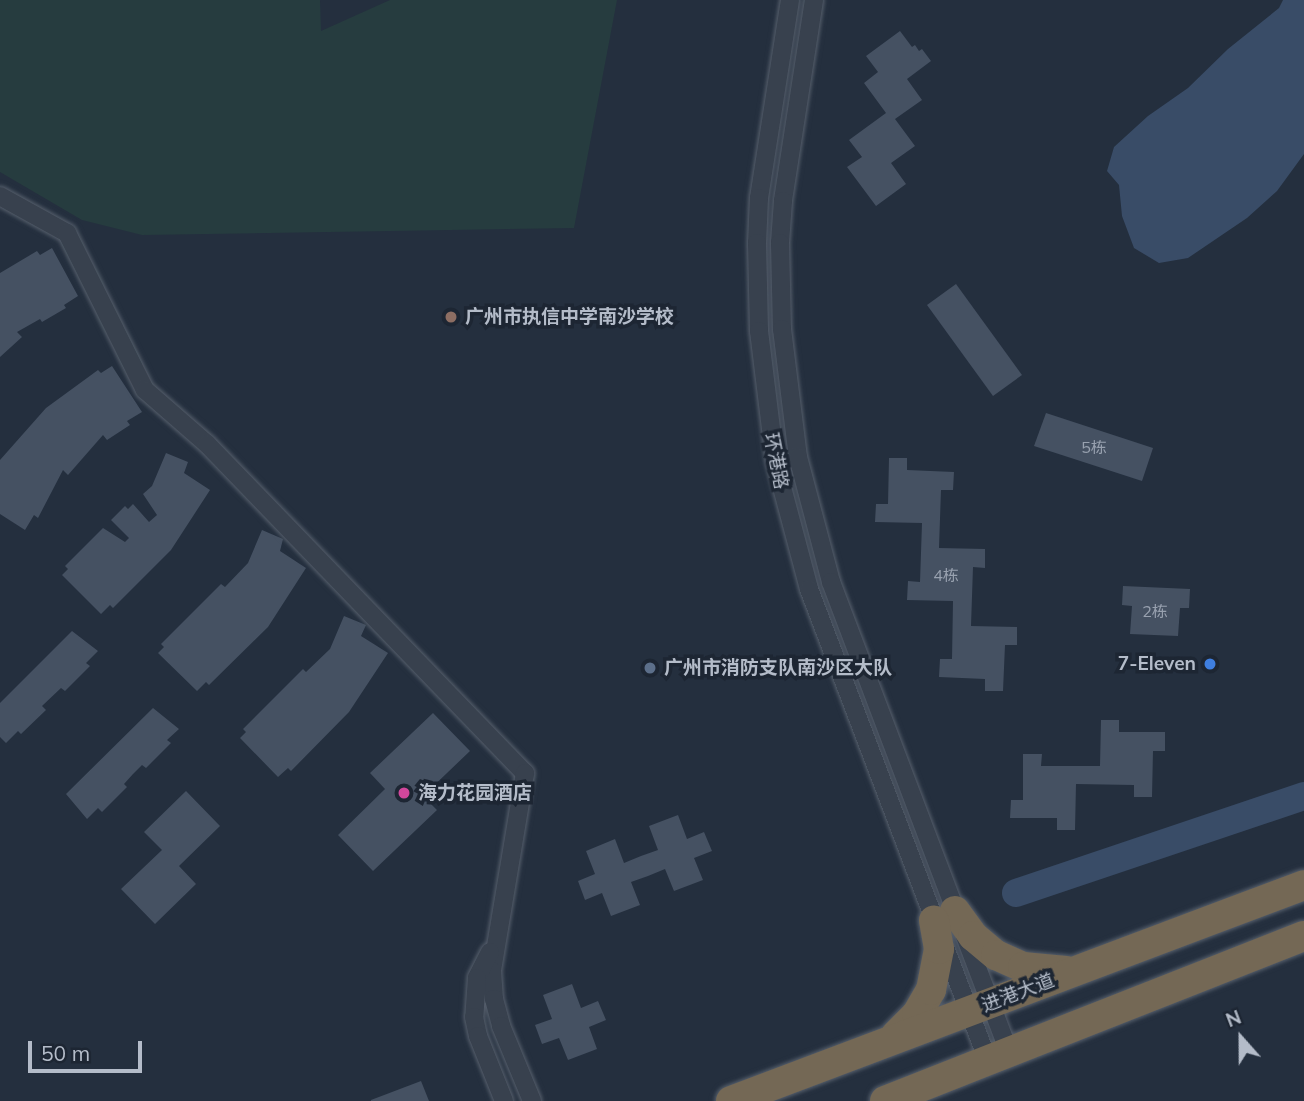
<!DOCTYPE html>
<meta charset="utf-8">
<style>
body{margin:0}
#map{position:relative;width:1304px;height:1101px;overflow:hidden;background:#242f3e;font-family:Mulish,"Noto Sans SC",sans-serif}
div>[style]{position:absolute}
.green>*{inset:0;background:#263c3f}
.water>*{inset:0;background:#394c67}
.river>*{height:28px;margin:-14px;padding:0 14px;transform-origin:14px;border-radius:14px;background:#394c67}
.building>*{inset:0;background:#455162}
.roads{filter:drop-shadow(0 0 2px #565f6c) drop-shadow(0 0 2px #565f6c)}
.street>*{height:18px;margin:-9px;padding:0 9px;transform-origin:9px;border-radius:9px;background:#38414e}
.highway>*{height:30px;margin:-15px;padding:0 15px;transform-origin:15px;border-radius:15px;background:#746855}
.dots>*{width:19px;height:19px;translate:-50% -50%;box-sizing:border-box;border:4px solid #1d2633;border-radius:50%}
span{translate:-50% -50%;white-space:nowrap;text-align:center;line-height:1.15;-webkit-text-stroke:7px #1d2633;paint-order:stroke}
.number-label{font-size:16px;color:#98a1af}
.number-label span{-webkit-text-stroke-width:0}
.poi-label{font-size:19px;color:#b4bcc9;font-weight:700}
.left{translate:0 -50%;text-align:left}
.right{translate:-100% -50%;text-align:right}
.street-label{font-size:19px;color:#b4bcc9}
.north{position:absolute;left:1206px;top:1003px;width:70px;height:70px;-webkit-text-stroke:5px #1d2633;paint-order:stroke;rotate:339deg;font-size:19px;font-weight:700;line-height:28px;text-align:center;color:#b4bcc9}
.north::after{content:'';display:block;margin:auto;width:24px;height:32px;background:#b4bcc9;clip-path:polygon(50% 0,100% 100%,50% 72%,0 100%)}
.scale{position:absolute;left:28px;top:1041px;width:114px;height:32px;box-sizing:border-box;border:4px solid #b4bcc9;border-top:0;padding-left:9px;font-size:21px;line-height:24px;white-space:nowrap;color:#b4bcc9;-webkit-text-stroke:5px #1d2633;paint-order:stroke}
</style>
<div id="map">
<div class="green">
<i style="clip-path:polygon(0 0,320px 0,321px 31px,390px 0,617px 0,574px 228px,142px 235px,82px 220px,0 172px)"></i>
</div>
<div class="water">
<i style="clip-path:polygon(1283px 0,1304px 0,1304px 154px,1277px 191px,1247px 218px,1188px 258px,1159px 263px,1134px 248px,1122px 216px,1119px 185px,1107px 171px,1114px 147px,1148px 116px,1188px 88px,1228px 49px,1279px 8px)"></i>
</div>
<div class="river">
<i style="left:1016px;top:893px;width:304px;rotate:-18.6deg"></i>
</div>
<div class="building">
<i style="clip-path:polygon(900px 31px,912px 47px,915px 45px,919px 51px,922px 49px,931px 61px,907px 79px,922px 100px,895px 119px,915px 146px,891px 163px,906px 184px,876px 206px,847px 167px,862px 157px,849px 140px,886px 113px,864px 83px,878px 72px,866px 56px)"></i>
<i style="clip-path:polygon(52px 248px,78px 296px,64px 305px,66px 308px,42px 322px,40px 319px,17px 332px,22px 337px,0 357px,0 273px,37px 251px,40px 255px)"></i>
<i style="clip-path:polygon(956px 284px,1022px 375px,993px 396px,927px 305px)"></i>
<i style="clip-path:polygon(112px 366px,142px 412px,127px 421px,130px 425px,107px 440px,103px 435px,68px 475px,63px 470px,38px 518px,34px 515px,25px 530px,0 514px,0 460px,46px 408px,98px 370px,101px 373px)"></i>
<i style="clip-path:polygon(1046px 413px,1153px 448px,1142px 481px,1034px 446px)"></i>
<i style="clip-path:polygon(166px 453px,188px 462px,184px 473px,210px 490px,171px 550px,113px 608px,110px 605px,101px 614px,62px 575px,68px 569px,65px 566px,103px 528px,125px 542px,129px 538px,111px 520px,125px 506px,128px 509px,133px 504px,149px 522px,157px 515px,143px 494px,152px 486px)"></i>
<i style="clip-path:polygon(889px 458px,907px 458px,907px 470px,954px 472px,953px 490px,941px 490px,939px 548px,985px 549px,985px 568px,973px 567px,971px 626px,1017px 627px,1017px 645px,1005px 645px,1003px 691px,985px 691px,985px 679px,939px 677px,940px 659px,952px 659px,953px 601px,907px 600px,908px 581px,920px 582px,922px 523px,875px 522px,876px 504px,888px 504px)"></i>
<i style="clip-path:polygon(262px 530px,283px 539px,280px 551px,306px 568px,268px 627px,209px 685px,206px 682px,197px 691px,158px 653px,164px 647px,161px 644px,221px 584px,225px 587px,248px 563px)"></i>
<i style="clip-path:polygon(1123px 586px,1190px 589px,1189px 608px,1180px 608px,1178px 636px,1130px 634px,1132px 606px,1122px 605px)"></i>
<i style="clip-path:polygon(344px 616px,366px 625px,361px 636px,388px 653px,349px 712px,291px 771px,288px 768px,278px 777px,240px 738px,246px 732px,243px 729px,303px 669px,306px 672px,330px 649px)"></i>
<i style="clip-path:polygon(72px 631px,98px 651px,86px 663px,90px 666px,65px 691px,61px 688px,42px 706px,46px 710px,21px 734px,18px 731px,6px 743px,0 737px,0 703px)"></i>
<i style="clip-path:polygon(153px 708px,179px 729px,167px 740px,171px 743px,146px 768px,142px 765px,133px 774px,124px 784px,127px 787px,102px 812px,98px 808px,87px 819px,66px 794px)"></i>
<i style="clip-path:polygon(433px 713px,470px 751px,423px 796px,437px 810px,373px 871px,338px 835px,385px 789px,370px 773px)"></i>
<i style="clip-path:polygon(1101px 720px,1119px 720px,1119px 732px,1165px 732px,1165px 751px,1153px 751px,1152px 797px,1134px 797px,1134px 785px,1076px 784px,1075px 830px,1057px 830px,1057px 818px,1010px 818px,1011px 800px,1023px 800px,1023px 754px,1042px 754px,1041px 766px,1100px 766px)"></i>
<i style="clip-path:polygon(186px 791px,220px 826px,179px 866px,196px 884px,155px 924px,121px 889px,162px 850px,144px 832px)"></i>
<i style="clip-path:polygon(678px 815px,687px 839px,704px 832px,712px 851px,694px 858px,703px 880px,674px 891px,665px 869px,648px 876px,631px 882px,640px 905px,611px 916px,602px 893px,585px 900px,578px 881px,595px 874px,586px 851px,615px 839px,624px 863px,641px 856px,658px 850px,649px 826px)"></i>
<i style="clip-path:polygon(572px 984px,581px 1008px,598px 1001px,606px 1020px,589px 1027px,597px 1049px,568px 1060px,559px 1038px,542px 1044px,535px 1025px,552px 1019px,543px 995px)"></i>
<i style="clip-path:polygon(421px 1081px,429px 1101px,371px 1101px,371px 1100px)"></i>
</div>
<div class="roads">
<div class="street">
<i style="left:790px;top:0;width:200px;rotate:98.9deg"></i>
<i style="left:759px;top:198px;width:45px;rotate:92.5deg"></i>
<i style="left:757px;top:243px;width:88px;rotate:88.7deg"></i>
<i style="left:759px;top:331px;width:131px;rotate:83deg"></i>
<i style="left:775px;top:461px;width:132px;rotate:75.1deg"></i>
<i style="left:809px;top:589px;width:505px;rotate:69.23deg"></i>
<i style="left:814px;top:0;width:203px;rotate:98.8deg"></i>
<i style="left:783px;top:201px;width:42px;rotate:94.1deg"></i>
<i style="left:780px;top:243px;width:86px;rotate:88.7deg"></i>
<i style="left:782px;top:329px;width:129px;rotate:82.9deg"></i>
<i style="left:798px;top:457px;width:129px;rotate:75.2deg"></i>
<i style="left:831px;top:582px;width:503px;rotate:69.26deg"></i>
<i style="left:0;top:196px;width:77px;rotate:28.9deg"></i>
<i style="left:67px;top:233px;width:175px;rotate:63.6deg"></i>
<i style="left:145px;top:390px;width:82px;rotate:41.1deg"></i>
<i style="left:207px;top:444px;width:458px;rotate:46deg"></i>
<i style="left:525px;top:773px;width:201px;rotate:99.5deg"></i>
<i style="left:492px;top:971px;width:28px;rotate:86deg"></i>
<i style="left:494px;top:999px;width:28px;rotate:75deg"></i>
<i style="left:501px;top:1026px;width:81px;rotate:67.5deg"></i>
<i style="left:490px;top:952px;width:29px;rotate:117deg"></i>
<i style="left:477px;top:978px;width:39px;rotate:94deg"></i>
<i style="left:474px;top:1017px;width:19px;rotate:78deg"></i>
<i style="left:478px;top:1036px;width:70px;rotate:68.2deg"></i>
</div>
<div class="highway">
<i style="left:955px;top:911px;width:31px;rotate:54deg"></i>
<i style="left:973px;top:936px;width:30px;rotate:40deg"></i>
<i style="left:996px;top:955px;width:30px;rotate:24deg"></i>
<i style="left:1023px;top:967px;width:43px;rotate:5.3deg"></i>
<i style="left:896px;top:1035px;width:30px;rotate:-45deg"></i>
<i style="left:917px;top:1014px;width:28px;rotate:-60deg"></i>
<i style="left:931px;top:990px;width:42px;rotate:-79deg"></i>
<i style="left:939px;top:949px;width:29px;rotate:-100deg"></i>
<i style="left:731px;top:1101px;width:612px;rotate:-20.65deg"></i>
<i style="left:885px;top:1101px;width:450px;rotate:-21.5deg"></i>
</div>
</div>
<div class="dots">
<i style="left:451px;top:317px;background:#8d6e63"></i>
<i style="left:1210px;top:664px;background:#3f7fe0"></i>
<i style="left:650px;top:668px;background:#5c6f8a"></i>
<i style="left:404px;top:793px;background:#d1479c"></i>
</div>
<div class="number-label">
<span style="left:1094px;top:447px">5栋</span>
<span style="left:946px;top:575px">4栋</span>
<span style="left:1155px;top:611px">2栋</span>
</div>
<div class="poi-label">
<span class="left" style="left:465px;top:317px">广州市执信中学南沙学校</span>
<span class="right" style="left:1196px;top:664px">7-Eleven</span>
<span class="left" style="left:664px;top:668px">广州市消防支队南沙区大队</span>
<span class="left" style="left:418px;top:793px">海力花园酒店</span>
</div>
<div class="street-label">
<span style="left:776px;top:461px;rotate:79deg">环港路</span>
<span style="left:1018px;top:993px;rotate:-21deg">进港大道</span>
</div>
<div class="north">N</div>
<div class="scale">50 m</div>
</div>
